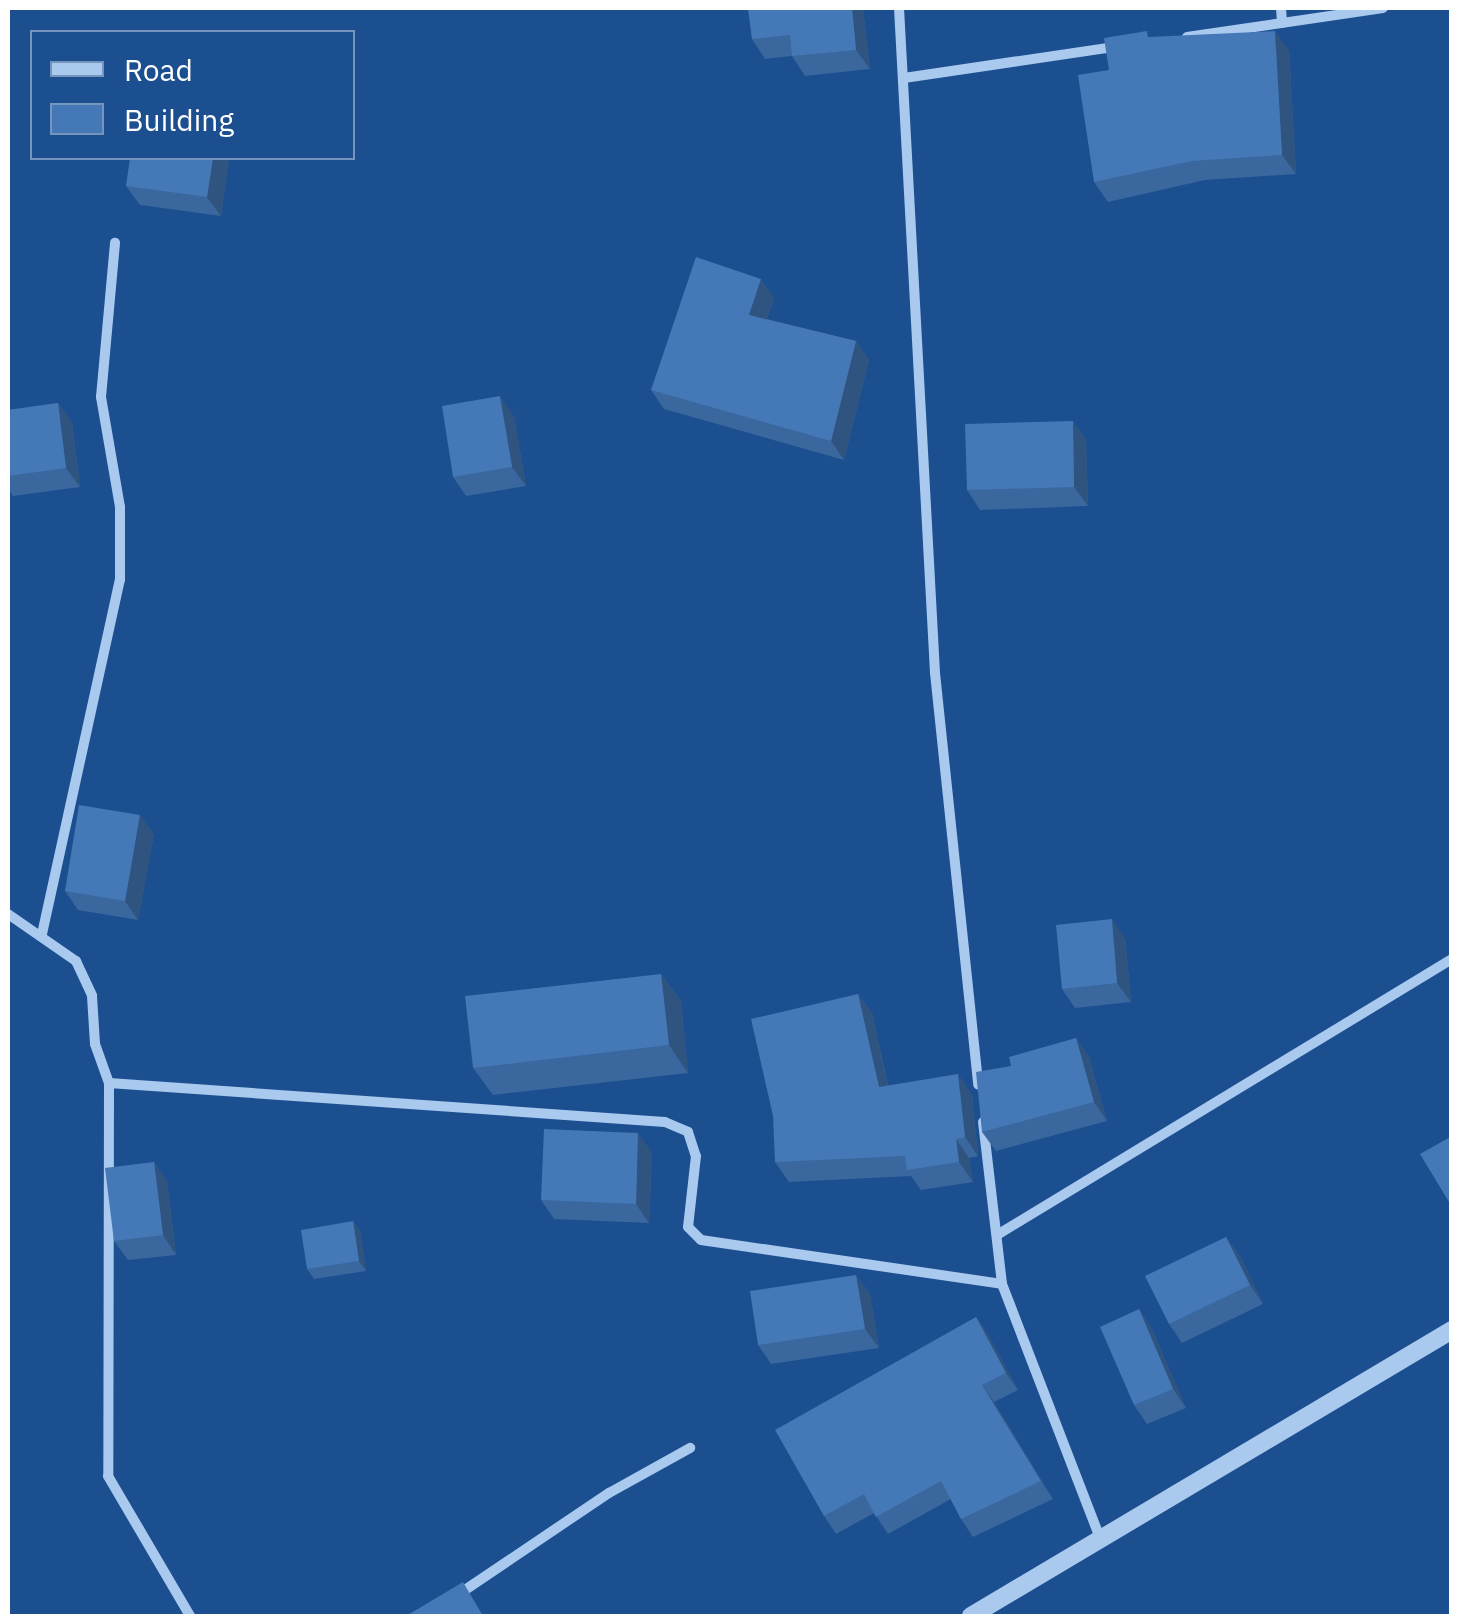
<!DOCTYPE html>
<style>
body{margin:0}
#map{position:relative;width:1459px;height:1624px;overflow:hidden;background:#1b4f8f;font-family:"IBM Plex Sans",sans-serif}
div>[style]{position:absolute}
.minor>*{height:10px;margin:-5px;padding:0 5px;transform-origin:5px;border-radius:5px;background:#a9c9ee}
.tertiary>*{height:18px;margin:-9px;padding:0 9px;transform-origin:9px;border-radius:9px;background:#a9c9ee}
.wall>*{inset:0;background:#3a679d}
.shaded-wall>*{inset:0;background:#305480}
.building>*{inset:0;background:#4478b7}
span{translate:-50% -50%;white-space:nowrap;text-align:center;line-height:1.15;-webkit-text-stroke:8px #1b4f8f;paint-order:stroke}
.frame{position:absolute;inset:0;border:10px solid #fff;pointer-events:none}
.legend{position:absolute;left:30px;top:30px;width:325px;height:130px;box-sizing:border-box;background:#1b4f8f;border:2px solid #7695bc;margin:0;padding:12px 18px;list-style:none;font-size:30px;color:#fff}
.legend li{display:flex;align-items:center;gap:20px;height:50px}
.legend b{width:50px;border:2px solid #7695bc}
</style>
<div id="map">
<div class="minor">
<i style="left:899px;top:8px;width:666px;rotate:86.9deg"></i>
<i style="left:935px;top:673px;width:414px;rotate:84deg"></i>
<i style="left:1281px;top:8px;width:15px;rotate:86deg"></i>
<i style="left:1187px;top:37px;width:198px;rotate:-8.4deg"></i>
<i style="left:904px;top:78px;width:213px;rotate:-8.4deg"></i>
<i style="left:8px;top:914px;width:83px;rotate:34.7deg"></i>
<i style="left:76px;top:961px;width:38px;rotate:65deg"></i>
<i style="left:92px;top:996px;width:48px;rotate:86.4deg"></i>
<i style="left:95px;top:1044px;width:41px;rotate:70.3deg"></i>
<i style="left:109px;top:1083px;width:557px;rotate:4.01deg"></i>
<i style="left:665px;top:1122px;width:25px;rotate:23deg"></i>
<i style="left:688px;top:1132px;width:25px;rotate:72deg"></i>
<i style="left:696px;top:1156px;width:71px;rotate:96.4deg"></i>
<i style="left:688px;top:1227px;width:18px;rotate:45deg"></i>
<i style="left:701px;top:1240px;width:304px;rotate:8.3deg"></i>
<i style="left:42px;top:934px;width:362px;rotate:-77.6deg"></i>
<i style="left:120px;top:580px;width:73px;rotate:-90deg"></i>
<i style="left:120px;top:507px;width:112px;rotate:-99.8deg"></i>
<i style="left:101px;top:397px;width:155px;rotate:-84.8deg"></i>
<i style="left:109px;top:1083px;width:393px;rotate:90.1deg"></i>
<i style="left:108px;top:1476px;width:162px;rotate:59.6deg"></i>
<i style="left:983px;top:1122px;width:163px;rotate:83.3deg"></i>
<i style="left:1002px;top:1284px;width:274px;rotate:68.9deg"></i>
<i style="left:997px;top:1235px;width:532px;rotate:-31.24deg"></i>
<i style="left:459px;top:1594px;width:181px;rotate:-34deg"></i>
<i style="left:609px;top:1493px;width:93px;rotate:-29.1deg"></i>
</div>
<div class="tertiary">
<i style="left:971px;top:1616px;width:560px;rotate:-30.74deg"></i>
</div>
<div class="wall">
<i style="clip-path:polygon(748px 8px,863px 8px,870px 69px,805px 76px,792px 56px,765px 59px,752px 39px)"></i>
<i style="clip-path:polygon(1152px 37px,1289px 50px,1296px 174px,1205px 180px,1108px 202px,1094px 182px,1109px 70px)"></i>
<i style="clip-path:polygon(229px 158px,221px 216px,140px 205px,126px 186px)"></i>
<i style="clip-path:polygon(774px 298px,767px 319px,856px 341px,869px 360px,844px 460px,664px 409px,651px 390px)"></i>
<i style="clip-path:polygon(58px 403px,72px 422px,80px 487px,13px 496px,8px 488px,8px 410px)"></i>
<i style="clip-path:polygon(514px 416px,526px 486px,466px 496px,453px 477px)"></i>
<i style="clip-path:polygon(1073px 421px,1086px 440px,1088px 506px,980px 510px,967px 490px)"></i>
<i style="clip-path:polygon(154px 834px,138px 920px,78px 910px,65px 891px)"></i>
<i style="clip-path:polygon(1125px 938px,1131px 1002px,1075px 1008px,1062px 989px)"></i>
<i style="clip-path:polygon(661px 974px,681px 1001px,688px 1073px,493px 1095px,473px 1068px)"></i>
<i style="clip-path:polygon(858px 994px,872px 1013px,888px 1085px,972px 1094px,978px 1156px,969px 1158px,973px 1182px,921px 1190px,911px 1176px,789px 1182px,775px 1162px)"></i>
<i style="clip-path:polygon(1076px 1038px,1089px 1057px,1107px 1121px,996px 1151px,982px 1132px,1011px 1066px)"></i>
<i style="clip-path:polygon(652px 1152px,649px 1223px,554px 1219px,541px 1200px)"></i>
<i style="clip-path:polygon(154px 1162px,167px 1181px,176px 1255px,128px 1260px,114px 1241px)"></i>
<i style="clip-path:polygon(353px 1221px,360px 1231px,366px 1271px,314px 1279px,307px 1269px)"></i>
<i style="clip-path:polygon(1226px 1237px,1240px 1256px,1263px 1304px,1182px 1343px,1169px 1324px)"></i>
<i style="clip-path:polygon(856px 1275px,870px 1294px,879px 1348px,771px 1364px,758px 1345px)"></i>
<i style="clip-path:polygon(1139px 1309px,1152px 1329px,1186px 1408px,1147px 1424px,1134px 1405px)"></i>
<i style="clip-path:polygon(976px 1317px,988px 1334px,1018px 1390px,994px 1402px,1053px 1499px,973px 1537px,961px 1519px,951px 1499px,888px 1534px,874px 1513px,836px 1534px,824px 1516px)"></i>
</div>
<div class="shaded-wall">
<i style="clip-path:polygon(852px 8px,863px 8px,870px 69px,856px 50px)"></i>
<i style="clip-path:polygon(1275px 31px,1289px 50px,1296px 174px,1282px 155px)"></i>
<i style="clip-path:polygon(213px 158px,229px 158px,221px 216px,207px 197px)"></i>
<i style="clip-path:polygon(761px 279px,774px 298px,762px 334px,749px 315px)"></i>
<i style="clip-path:polygon(856px 341px,869px 360px,844px 460px,831px 441px)"></i>
<i style="clip-path:polygon(500px 396px,514px 416px,526px 486px,512px 467px)"></i>
<i style="clip-path:polygon(58px 403px,72px 422px,80px 487px,66px 468px)"></i>
<i style="clip-path:polygon(1073px 421px,1086px 440px,1088px 506px,1074px 487px)"></i>
<i style="clip-path:polygon(140px 815px,154px 834px,138px 920px,125px 901px)"></i>
<i style="clip-path:polygon(1112px 919px,1125px 938px,1131px 1002px,1117px 983px)"></i>
<i style="clip-path:polygon(661px 974px,681px 1001px,688px 1073px,669px 1045px)"></i>
<i style="clip-path:polygon(858px 994px,872px 1013px,892px 1106px,879px 1087px)"></i>
<i style="clip-path:polygon(1076px 1038px,1089px 1057px,1107px 1121px,1094px 1102px)"></i>
<i style="clip-path:polygon(958px 1074px,972px 1094px,978px 1156px,965px 1137px)"></i>
<i style="clip-path:polygon(638px 1133px,652px 1152px,649px 1223px,636px 1204px)"></i>
<i style="clip-path:polygon(956px 1139px,969px 1158px,973px 1182px,959px 1162px)"></i>
<i style="clip-path:polygon(154px 1162px,167px 1181px,176px 1255px,163px 1235px)"></i>
<i style="clip-path:polygon(353px 1221px,360px 1231px,366px 1271px,359px 1261px)"></i>
<i style="clip-path:polygon(1226px 1237px,1240px 1256px,1263px 1304px,1250px 1285px)"></i>
<i style="clip-path:polygon(856px 1275px,870px 1294px,879px 1348px,865px 1329px)"></i>
<i style="clip-path:polygon(1139px 1309px,1152px 1329px,1186px 1408px,1173px 1389px)"></i>
<i style="clip-path:polygon(976px 1317px,988px 1334px,1018px 1390px,1006px 1373px)"></i>
<i style="clip-path:polygon(982px 1385px,994px 1402px,1053px 1499px,1041px 1481px)"></i>
</div>
<div class="building">
<i style="clip-path:polygon(748px 8px,852px 8px,856px 50px,792px 56px,790px 35px,752px 39px)"></i>
<i style="clip-path:polygon(1147px 31px,1148px 37px,1275px 31px,1282px 155px,1192px 161px,1094px 182px,1078px 75px,1109px 70px,1104px 38px)"></i>
<i style="clip-path:polygon(130px 158px,213px 158px,207px 197px,126px 186px)"></i>
<i style="clip-path:polygon(696px 257px,761px 279px,749px 315px,856px 341px,831px 441px,651px 390px)"></i>
<i style="clip-path:polygon(500px 396px,512px 467px,453px 477px,442px 406px)"></i>
<i style="clip-path:polygon(58px 403px,66px 468px,8px 476px,8px 410px)"></i>
<i style="clip-path:polygon(1073px 421px,1074px 487px,967px 490px,965px 424px)"></i>
<i style="clip-path:polygon(79px 805px,140px 815px,125px 901px,65px 891px)"></i>
<i style="clip-path:polygon(1112px 919px,1117px 983px,1062px 989px,1056px 925px)"></i>
<i style="clip-path:polygon(661px 974px,669px 1045px,473px 1068px,465px 996px)"></i>
<i style="clip-path:polygon(858px 994px,879px 1087px,958px 1074px,965px 1137px,956px 1139px,959px 1162px,907px 1170px,905px 1156px,775px 1162px,773px 1116px,751px 1019px)"></i>
<i style="clip-path:polygon(1076px 1038px,1094px 1102px,982px 1132px,976px 1072px,1011px 1066px,1009px 1057px)"></i>
<i style="clip-path:polygon(544px 1129px,638px 1133px,636px 1204px,541px 1200px)"></i>
<i style="clip-path:polygon(1452px 1136px,1452px 1207px,1420px 1154px)"></i>
<i style="clip-path:polygon(154px 1162px,163px 1235px,114px 1241px,105px 1168px)"></i>
<i style="clip-path:polygon(353px 1221px,359px 1261px,307px 1269px,301px 1230px)"></i>
<i style="clip-path:polygon(1226px 1237px,1250px 1285px,1169px 1324px,1145px 1276px)"></i>
<i style="clip-path:polygon(856px 1275px,865px 1329px,758px 1345px,750px 1291px)"></i>
<i style="clip-path:polygon(1139px 1309px,1173px 1389px,1134px 1405px,1100px 1327px)"></i>
<i style="clip-path:polygon(976px 1317px,1006px 1373px,982px 1385px,1041px 1481px,961px 1519px,941px 1481px,876px 1517px,864px 1494px,824px 1516px,775px 1430px)"></i>
<i style="clip-path:polygon(463px 1582px,483px 1616px,406px 1616px)"></i>
</div>
<div class="frame"></div>
<ul class="legend">
<li><b style="height:12px;background:#a9c9ee"></b>Road</li>
<li><b style="height:28px;background:#4478b7"></b>Building</li>
</ul>
</div>
